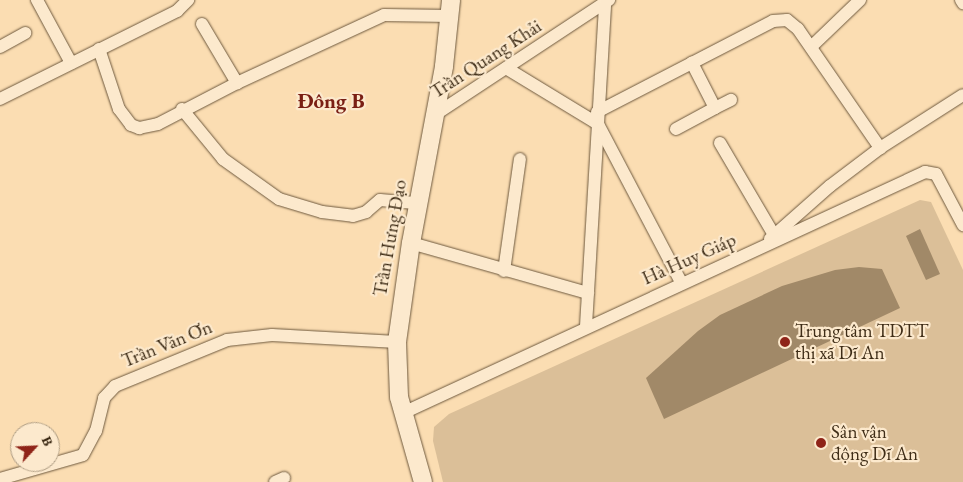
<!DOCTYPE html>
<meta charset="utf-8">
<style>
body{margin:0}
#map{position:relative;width:963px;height:482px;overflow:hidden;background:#fbddb2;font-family:"EB Garamond",serif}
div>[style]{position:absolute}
.green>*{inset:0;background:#dbbf98}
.building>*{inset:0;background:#a18968}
.roads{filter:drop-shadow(0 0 1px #6e593e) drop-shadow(0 0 1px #6e593e)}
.minor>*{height:12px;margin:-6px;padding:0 6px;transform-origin:6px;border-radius:6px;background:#fce9cd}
.secondary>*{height:18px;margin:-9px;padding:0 9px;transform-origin:9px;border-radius:9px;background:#fce9cd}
.dots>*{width:14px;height:14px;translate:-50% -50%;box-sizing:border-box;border:2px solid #fce9cd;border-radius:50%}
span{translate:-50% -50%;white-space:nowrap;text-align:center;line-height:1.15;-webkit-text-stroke:4.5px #fce9cd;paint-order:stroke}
.street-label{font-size:19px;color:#3f2d17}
.poi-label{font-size:19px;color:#3f2d17}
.left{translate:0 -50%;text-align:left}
.quarter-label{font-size:21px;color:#7a1f14;font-weight:700}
.north{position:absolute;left:10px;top:422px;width:50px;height:50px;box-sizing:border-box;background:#fce9cd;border:1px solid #b09e84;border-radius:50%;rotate:65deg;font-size:14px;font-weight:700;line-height:20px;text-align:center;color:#3f2d17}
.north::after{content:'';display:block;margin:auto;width:18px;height:22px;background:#8f2418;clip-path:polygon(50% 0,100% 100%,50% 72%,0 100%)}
</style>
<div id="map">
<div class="green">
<i style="clip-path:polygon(920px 200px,931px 202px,963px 270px,963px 482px,443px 482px,433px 441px,434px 427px,449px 414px)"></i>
</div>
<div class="building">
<i style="clip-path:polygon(920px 229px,940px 274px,926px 280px,906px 236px)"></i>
<i style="clip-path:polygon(859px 267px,882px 269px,900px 308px,664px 419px,646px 378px,698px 331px,720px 315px,782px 286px,835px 270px)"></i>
</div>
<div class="roads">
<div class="minor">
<i style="left:37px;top:0;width:72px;rotate:61.6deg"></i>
<i style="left:961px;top:0;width:4px;rotate:56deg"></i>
<i style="left:202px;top:24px;width:69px;rotate:59.3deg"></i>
<i style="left:0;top:47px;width:29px;rotate:-29deg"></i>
<i style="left:811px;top:47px;width:68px;rotate:-43.8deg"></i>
<i style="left:99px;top:49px;width:63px;rotate:71.6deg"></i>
<i style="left:119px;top:109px;width:20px;rotate:53deg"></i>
<i style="left:131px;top:125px;width:9px;rotate:21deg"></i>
<i style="left:139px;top:128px;width:19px;rotate:-12deg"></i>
<i style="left:158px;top:124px;width:89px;rotate:-27.4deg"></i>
<i style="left:237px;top:83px;width:162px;rotate:-24.8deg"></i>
<i style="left:384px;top:15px;width:66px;rotate:0.9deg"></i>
<i style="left:506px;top:68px;width:108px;rotate:31.3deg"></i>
<i style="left:598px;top:124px;width:178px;rotate:62.3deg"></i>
<i style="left:0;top:99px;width:198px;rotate:-26.4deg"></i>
<i style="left:177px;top:11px;width:16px;rotate:-45deg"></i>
<i style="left:715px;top:108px;width:18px;rotate:-27deg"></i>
<i style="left:182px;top:109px;width:65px;rotate:50.6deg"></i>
<i style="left:223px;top:159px;width:69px;rotate:35.5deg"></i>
<i style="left:279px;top:199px;width:45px;rotate:16.8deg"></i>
<i style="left:322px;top:212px;width:31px;rotate:7deg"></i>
<i style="left:353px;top:216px;width:14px;rotate:-17deg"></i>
<i style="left:366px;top:212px;width:18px;rotate:-41deg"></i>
<i style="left:380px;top:200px;width:38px;rotate:5deg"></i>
<i style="left:597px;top:112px;width:198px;rotate:-27.3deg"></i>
<i style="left:773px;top:21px;width:14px;rotate:-4deg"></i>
<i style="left:787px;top:20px;width:14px;rotate:39deg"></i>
<i style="left:798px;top:29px;width:145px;rotate:55.4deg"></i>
<i style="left:433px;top:116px;width:211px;rotate:-33.4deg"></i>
<i style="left:676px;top:129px;width:44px;rotate:-28.3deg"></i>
<i style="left:715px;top:108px;width:51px;rotate:-117.1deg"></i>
<i style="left:720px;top:143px;width:107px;rotate:59.6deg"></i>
<i style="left:770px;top:239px;width:80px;rotate:-41.5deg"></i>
<i style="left:830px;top:186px;width:63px;rotate:-37.2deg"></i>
<i style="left:880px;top:148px;width:98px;rotate:-32.6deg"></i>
<i style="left:411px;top:243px;width:184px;rotate:15.8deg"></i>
<i style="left:504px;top:271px;width:113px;rotate:-81.9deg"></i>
<i style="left:586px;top:326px;width:324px;rotate:-86.6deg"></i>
<i style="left:403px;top:413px;width:575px;rotate:-24.78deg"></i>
<i style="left:925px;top:172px;width:11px;rotate:10deg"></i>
<i style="left:936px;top:174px;width:58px;rotate:62.1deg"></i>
<i style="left:0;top:479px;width:86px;rotate:-16.1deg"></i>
<i style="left:83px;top:455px;width:27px;rotate:-62deg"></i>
<i style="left:96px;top:431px;width:34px;rotate:-76deg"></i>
<i style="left:104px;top:398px;width:16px;rotate:-47deg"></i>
<i style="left:115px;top:386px;width:121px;rotate:-22.3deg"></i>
<i style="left:227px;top:340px;width:45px;rotate:-6.3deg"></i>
<i style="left:272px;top:335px;width:125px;rotate:3.2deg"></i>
<i style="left:275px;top:482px;width:10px;rotate:-24deg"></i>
</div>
<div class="secondary">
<i style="left:423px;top:482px;width:88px;rotate:-105.8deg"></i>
<i style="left:399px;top:397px;width:55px;rotate:-92.1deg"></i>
<i style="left:397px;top:342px;width:100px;rotate:-82deg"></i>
<i style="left:411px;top:243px;width:180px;rotate:-79.4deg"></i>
<i style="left:444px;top:66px;width:66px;rotate:-83.9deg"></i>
</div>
</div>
<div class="dots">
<i style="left:785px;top:342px;background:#8f2418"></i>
<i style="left:821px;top:443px;background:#8f2418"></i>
</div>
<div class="street-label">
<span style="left:486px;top:59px;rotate:-33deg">Trần Quang Khải</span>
<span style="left:390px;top:238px;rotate:-80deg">Trần Hưng Đạo</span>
<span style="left:689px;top:259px;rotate:-24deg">Hà Huy Giáp</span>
<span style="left:167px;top:344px;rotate:-22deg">Trần Văn Ơn</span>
</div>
<div class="poi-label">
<span class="left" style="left:795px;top:342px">Trung tâm TDTT<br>thị xã Dĩ An</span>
<span class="left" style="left:831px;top:443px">Sân vận<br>động Dĩ An</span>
</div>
<div class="quarter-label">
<span style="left:331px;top:101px">Đông B</span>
</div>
<div class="north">B</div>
</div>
